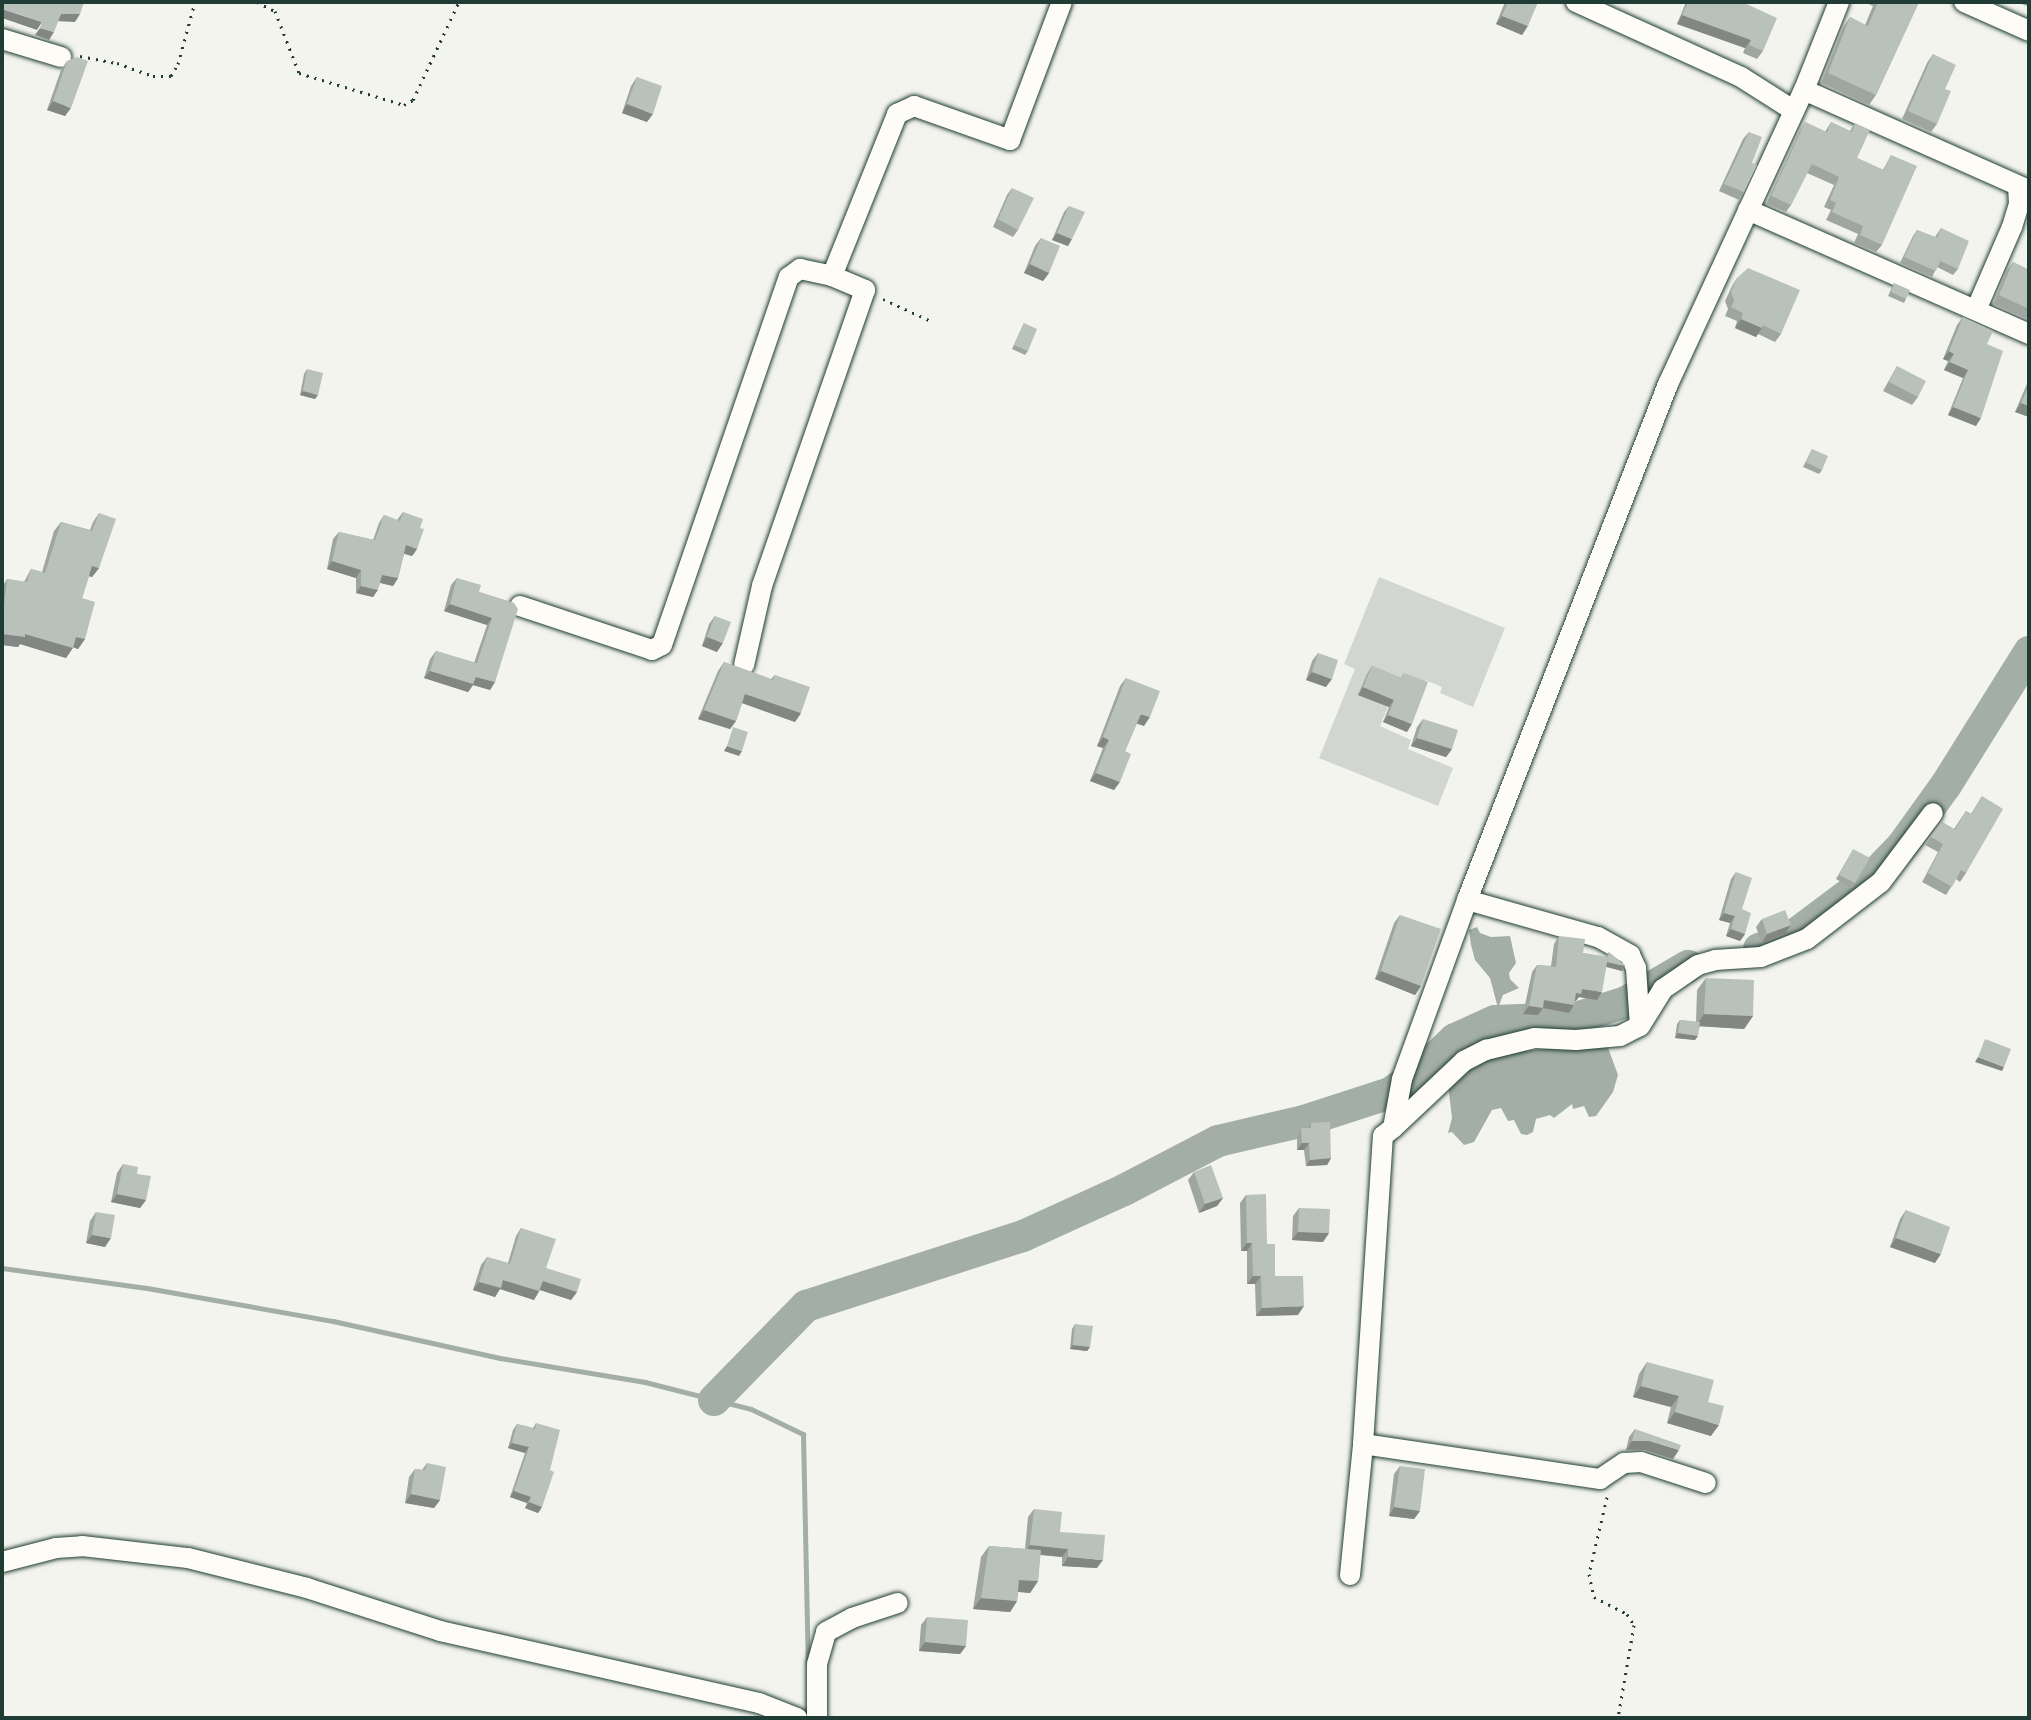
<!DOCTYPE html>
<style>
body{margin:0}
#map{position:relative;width:2031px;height:1720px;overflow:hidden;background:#f4f4ef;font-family:Kalam,sans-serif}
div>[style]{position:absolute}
.green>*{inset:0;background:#d1d6d1}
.water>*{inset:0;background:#a3aea7}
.stream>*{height:5px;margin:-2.5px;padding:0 2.5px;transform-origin:2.5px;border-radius:2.5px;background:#a3aea7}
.river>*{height:32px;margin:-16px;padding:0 16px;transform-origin:16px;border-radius:16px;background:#a3aea7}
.path>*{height:3px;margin-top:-1.5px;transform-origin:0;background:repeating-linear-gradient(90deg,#1f3d34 0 2px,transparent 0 8px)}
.roads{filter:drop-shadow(0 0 2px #1f3d34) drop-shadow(0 0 2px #1f3d34)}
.street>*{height:20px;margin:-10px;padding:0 10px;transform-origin:10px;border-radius:10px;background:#fdfcf7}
.wall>*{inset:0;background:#9fa6a1}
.shaded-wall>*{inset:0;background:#828783}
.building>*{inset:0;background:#b9c1bb}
span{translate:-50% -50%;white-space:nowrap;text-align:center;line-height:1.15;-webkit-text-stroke:6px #fdfcf7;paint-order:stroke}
.frame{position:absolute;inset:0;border:4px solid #1f3d34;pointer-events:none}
</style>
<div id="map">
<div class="green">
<i style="clip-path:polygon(1379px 577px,1505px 628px,1473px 707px,1440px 693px,1442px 687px,1425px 680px,1422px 686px,1400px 677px,1380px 726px,1411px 740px,1408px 749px,1453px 768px,1438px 806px,1319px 758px,1355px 669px,1344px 664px)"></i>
</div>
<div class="water">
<i style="clip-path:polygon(1477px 927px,1480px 933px,1491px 937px,1510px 936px,1516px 963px,1509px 973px,1510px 979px,1519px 988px,1503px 995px,1498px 1008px,1490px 978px,1475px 960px,1471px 945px,1469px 930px)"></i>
<i style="clip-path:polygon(1583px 1045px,1607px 1045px,1618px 1075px,1613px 1092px,1596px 1116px,1589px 1117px,1584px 1106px,1573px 1109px,1572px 1104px,1554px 1118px,1550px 1115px,1536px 1119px,1533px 1132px,1527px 1135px,1521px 1134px,1514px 1120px,1508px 1121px,1501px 1108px,1492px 1110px,1474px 1142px,1464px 1145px,1452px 1132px,1448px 1133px,1452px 1118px,1448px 1085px,1469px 1068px,1505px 1053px,1562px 1047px,1568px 1050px)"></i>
</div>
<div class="stream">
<i style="left:2px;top:1268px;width:146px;rotate:7.9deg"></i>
<i style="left:147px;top:1288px;width:189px;rotate:10.1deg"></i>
<i style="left:333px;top:1321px;width:171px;rotate:12.5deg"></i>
<i style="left:500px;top:1358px;width:147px;rotate:9.4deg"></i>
<i style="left:645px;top:1382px;width:109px;rotate:14.3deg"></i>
<i style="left:751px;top:1409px;width:58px;rotate:25.7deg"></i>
<i style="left:803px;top:1434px;width:230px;rotate:88.8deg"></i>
</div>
<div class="river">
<i style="left:1759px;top:949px;width:32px;rotate:-18deg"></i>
<i style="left:1789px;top:939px;width:105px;rotate:-36.9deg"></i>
<i style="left:1873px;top:876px;width:42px;rotate:-46deg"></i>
<i style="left:1902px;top:846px;width:75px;rotate:-54.2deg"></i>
<i style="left:1946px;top:785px;width:157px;rotate:-58deg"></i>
<i style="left:714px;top:1400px;width:132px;rotate:-45.6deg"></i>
<i style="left:806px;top:1306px;width:228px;rotate:-17.9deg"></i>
<i style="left:1023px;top:1236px;width:111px;rotate:-24.5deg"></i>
<i style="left:1124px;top:1190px;width:106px;rotate:-27.5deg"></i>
<i style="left:1218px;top:1141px;width:88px;rotate:-13.1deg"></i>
<i style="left:1304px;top:1121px;width:90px;rotate:-18deg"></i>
<i style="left:1390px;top:1093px;width:32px;rotate:-34deg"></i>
<i style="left:1417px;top:1075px;width:52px;rotate:-43.5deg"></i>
<i style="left:1455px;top:1039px;width:44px;rotate:-24.2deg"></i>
<i style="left:1495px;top:1021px;width:81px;rotate:-2.1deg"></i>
<i style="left:1576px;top:1018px;width:52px;rotate:-17.7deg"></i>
<i style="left:1626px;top:1002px;width:72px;rotate:-30.1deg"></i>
</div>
<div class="path">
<i style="left:257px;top:2px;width:20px;rotate:27deg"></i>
<i style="left:275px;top:11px;width:66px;rotate:68.8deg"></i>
<i style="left:299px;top:73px;width:110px;rotate:16.9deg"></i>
<i style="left:404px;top:105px;width:10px;rotate:-29deg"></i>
<i style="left:413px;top:100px;width:108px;rotate:-64.9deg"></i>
<i style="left:80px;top:56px;width:38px;rotate:11deg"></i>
<i style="left:117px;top:63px;width:38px;rotate:20deg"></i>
<i style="left:153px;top:76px;width:18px"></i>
<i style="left:171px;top:76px;width:14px;rotate:-60deg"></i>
<i style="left:178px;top:64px;width:64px;rotate:-74.7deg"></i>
<i style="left:883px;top:299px;width:53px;rotate:24.6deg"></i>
<i style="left:1607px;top:1497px;width:79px;rotate:103.2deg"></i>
<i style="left:1589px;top:1574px;width:24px;rotate:78deg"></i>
<i style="left:1594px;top:1597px;width:37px;rotate:27deg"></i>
<i style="left:1627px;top:1614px;width:13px;rotate:58deg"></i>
<i style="left:1634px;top:1625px;width:94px;rotate:99.8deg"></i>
</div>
<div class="roads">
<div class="street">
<i style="left:1576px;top:2px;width:181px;rotate:24.4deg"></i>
<i style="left:1741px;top:77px;width:62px;rotate:32.4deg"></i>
<i style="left:1964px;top:2px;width:71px;rotate:24deg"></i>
<i style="left:2px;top:39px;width:62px;rotate:17deg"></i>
<i style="left:1804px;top:90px;width:246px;rotate:24deg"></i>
<i style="left:1748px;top:210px;width:307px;rotate:23.8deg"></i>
<i style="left:832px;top:276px;width:175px;rotate:-68.1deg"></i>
<i style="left:897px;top:114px;width:19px;rotate:-25deg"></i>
<i style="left:914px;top:106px;width:102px;rotate:19.5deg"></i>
<i style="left:1010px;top:140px;width:147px;rotate:-69.4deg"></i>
<i style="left:1976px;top:310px;width:90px;rotate:-66.6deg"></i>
<i style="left:2012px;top:227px;width:24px;rotate:-73deg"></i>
<i style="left:2019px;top:204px;width:18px;rotate:-93deg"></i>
<i style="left:520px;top:606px;width:139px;rotate:18.4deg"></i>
<i style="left:652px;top:650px;width:11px;rotate:-27deg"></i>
<i style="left:662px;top:645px;width:389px;rotate:-71deg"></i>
<i style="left:789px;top:277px;width:14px;rotate:-36deg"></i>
<i style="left:800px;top:269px;width:33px;rotate:12deg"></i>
<i style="left:832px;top:276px;width:36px;rotate:23deg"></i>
<i style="left:865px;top:290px;width:313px;rotate:109.2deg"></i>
<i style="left:762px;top:586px;width:81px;rotate:102.8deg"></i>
<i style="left:1467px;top:900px;width:136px;rotate:15.8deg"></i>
<i style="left:1598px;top:937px;width:37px;rotate:29deg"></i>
<i style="left:1630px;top:955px;width:14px;rotate:65deg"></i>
<i style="left:1636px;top:968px;width:58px;rotate:86.1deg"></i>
<i style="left:1393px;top:1128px;width:98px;rotate:-43.3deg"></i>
<i style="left:1464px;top:1061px;width:25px;rotate:-27deg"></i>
<i style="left:1486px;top:1050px;width:50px;rotate:-13.8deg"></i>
<i style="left:1535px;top:1038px;width:41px;rotate:2.8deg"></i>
<i style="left:1576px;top:1040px;width:44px;rotate:-5.2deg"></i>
<i style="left:1620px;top:1036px;width:22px;rotate:-27deg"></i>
<i style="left:1640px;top:1026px;width:44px;rotate:-58.1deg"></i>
<i style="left:1663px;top:989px;width:42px;rotate:-34.4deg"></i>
<i style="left:1698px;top:965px;width:18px;rotate:-16deg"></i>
<i style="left:1715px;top:960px;width:46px;rotate:-3.7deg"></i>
<i style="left:1761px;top:957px;width:49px;rotate:-21.4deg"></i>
<i style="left:1807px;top:939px;width:93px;rotate:-37.6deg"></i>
<i style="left:1881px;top:882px;width:86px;rotate:-53deg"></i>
<i style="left:1363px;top:1444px;width:240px;rotate:8.4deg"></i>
<i style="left:1600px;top:1479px;width:29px;rotate:-34deg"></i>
<i style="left:1624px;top:1463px;width:17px;rotate:-3deg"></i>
<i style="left:1641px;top:1462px;width:68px;rotate:17.9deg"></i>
<i style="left:2px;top:1562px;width:56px;rotate:-14.5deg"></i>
<i style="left:56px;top:1548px;width:26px;rotate:-4deg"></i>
<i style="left:82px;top:1546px;width:107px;rotate:6.5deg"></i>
<i style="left:188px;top:1558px;width:123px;rotate:14.1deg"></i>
<i style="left:307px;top:1588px;width:140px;rotate:17.9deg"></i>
<i style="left:440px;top:1631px;width:327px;rotate:12.7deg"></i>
<i style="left:759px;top:1703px;width:41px;rotate:21.5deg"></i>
<i style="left:1350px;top:1575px;width:132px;rotate:-84.3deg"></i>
<i style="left:1363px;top:1444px;width:309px;rotate:-86.3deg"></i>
<i style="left:1383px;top:1136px;width:13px;rotate:-39deg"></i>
<i style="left:1393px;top:1128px;width:50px;rotate:-79.6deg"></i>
<i style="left:1402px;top:1079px;width:190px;rotate:-70deg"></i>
<i style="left:1467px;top:900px;width:554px;rotate:-68.72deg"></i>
<i style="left:1668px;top:384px;width:324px;rotate:-65.2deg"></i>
<i style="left:1804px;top:90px;width:95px;rotate:-68.3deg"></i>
<i style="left:817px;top:1718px;width:54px;rotate:-90deg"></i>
<i style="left:817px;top:1664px;width:33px;rotate:-74deg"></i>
<i style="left:826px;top:1632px;width:30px;rotate:-28deg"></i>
<i style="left:852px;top:1618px;width:48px;rotate:-18.1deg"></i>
</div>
</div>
<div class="wall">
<i style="clip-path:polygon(1505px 2px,1538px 2px,1522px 35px,1496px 24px)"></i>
<i style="clip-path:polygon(1686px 2px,1742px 2px,1763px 51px,1757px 59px,1743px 53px,1745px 48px,1677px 24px)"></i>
<i style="clip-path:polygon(1864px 2px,1919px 2px,1876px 95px,1869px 105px,1821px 83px,1843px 27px,1850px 17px,1865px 25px,1873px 6px)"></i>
<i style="clip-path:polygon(2017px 2px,2029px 2px,2029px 7px)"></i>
<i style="clip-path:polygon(1933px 54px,1945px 89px,1937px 124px,1931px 132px,1902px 119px,1927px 63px)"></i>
<i style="clip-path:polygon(67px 61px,65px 116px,47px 110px,61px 70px)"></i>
<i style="clip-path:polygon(637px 77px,647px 122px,622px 113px,631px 86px)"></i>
<i style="clip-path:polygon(1805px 122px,1825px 132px,1831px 122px,1850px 131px,1855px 123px,1857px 158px,1883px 170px,1891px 155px,1882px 245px,1876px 252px,1854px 243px,1858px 234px,1826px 220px,1831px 210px,1824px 207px,1834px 185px,1807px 173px,1791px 205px,1786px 212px,1766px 204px,1800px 130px)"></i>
<i style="clip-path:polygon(1749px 132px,1752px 163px,1744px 192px,1739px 200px,1719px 191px,1743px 139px)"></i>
<i style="clip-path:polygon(1012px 188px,1018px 230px,1013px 237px,993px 227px,1007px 195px)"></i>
<i style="clip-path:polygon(1069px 206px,1068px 246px,1052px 240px,1064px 212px)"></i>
<i style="clip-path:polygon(1941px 228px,1958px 269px,1953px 275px,1937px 267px,1932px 277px,1900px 263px,1913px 236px,1917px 230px,1935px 237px)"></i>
<i style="clip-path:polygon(1041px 238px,1049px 273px,1043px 281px,1024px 273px,1035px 246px)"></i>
<i style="clip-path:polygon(2013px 262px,2029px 270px,2029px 320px,1993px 304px,2007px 270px)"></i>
<i style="clip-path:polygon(1737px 278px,1781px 334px,1775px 342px,1758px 334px,1756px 337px,1735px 328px,1737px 321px,1725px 316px,1728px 309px,1725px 301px,1732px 286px)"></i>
<i style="clip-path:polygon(1894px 283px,1906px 299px,1904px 303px,1888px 296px)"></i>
<i style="clip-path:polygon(1963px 317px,1987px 344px,1976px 426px,1948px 415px,1963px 378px,1944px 370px,1948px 361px,1943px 359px,1957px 325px)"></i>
<i style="clip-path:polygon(1024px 323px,1028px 351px,1025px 355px,1012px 349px)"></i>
<i style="clip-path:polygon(1897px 366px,1918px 397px,1912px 405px,1883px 391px)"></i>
<i style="clip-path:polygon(307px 369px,315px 399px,300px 395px,304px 374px)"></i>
<i style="clip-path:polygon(2029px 379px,2029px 417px,2015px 412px)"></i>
<i style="clip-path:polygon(1812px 449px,1822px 470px,1819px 474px,1803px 467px)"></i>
<i style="clip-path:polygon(403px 512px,420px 528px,417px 549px,412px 556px,404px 554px,398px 578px,393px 586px,380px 583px,373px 597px,356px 593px,356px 578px,327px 569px,333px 539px,339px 532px,373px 540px,379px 523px,384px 515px,397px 520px)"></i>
<i style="clip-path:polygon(99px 513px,99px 568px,92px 577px,89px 576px,82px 598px,85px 639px,78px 649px,73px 647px,66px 658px,20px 644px,18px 647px,2px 645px,2px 587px,7px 579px,24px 582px,31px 569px,42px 572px,54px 531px,61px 522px,90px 530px,93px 522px)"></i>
<i style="clip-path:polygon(457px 578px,479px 592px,514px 603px,495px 682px,490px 690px,473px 685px,468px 692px,424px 678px,430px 659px,436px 651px,474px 663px,487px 625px,444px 611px,451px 585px)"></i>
<i style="clip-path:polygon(715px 616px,717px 652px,702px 646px,709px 624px)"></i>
<i style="clip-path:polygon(1318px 653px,1326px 687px,1306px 680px,1312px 661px)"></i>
<i style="clip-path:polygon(724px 662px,771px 679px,775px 675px,801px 713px,795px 722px,742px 703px,736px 721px,730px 729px,698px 719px,718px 671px)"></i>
<i style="clip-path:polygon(1372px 666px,1401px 678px,1404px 673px,1407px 732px,1383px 722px,1389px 707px,1358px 695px,1367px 674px)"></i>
<i style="clip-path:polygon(1126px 678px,1144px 726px,1137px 723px,1125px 751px,1114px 790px,1090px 781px,1103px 748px,1097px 746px,1120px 686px)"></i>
<i style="clip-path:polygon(1423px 719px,1452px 749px,1446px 757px,1411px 746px,1417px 727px)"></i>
<i style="clip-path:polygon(1982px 796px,1966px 873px,1960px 882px,1956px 879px,1946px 895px,1922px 882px,1938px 852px,1925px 845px,1942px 822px,1954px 829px,1966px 811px,1971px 814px)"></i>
<i style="clip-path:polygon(1851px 853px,1870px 858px,1852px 888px,1836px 879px)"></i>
<i style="clip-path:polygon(1736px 872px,1745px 934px,1740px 941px,1726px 936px,1730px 923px,1719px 920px,1731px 879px)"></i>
<i style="clip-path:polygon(1400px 915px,1421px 986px,1415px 995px,1375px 979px,1394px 923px)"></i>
<i style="clip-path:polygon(1762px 919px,1785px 934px,1762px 943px,1756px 927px)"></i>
<i style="clip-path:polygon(1559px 936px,1583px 953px,1606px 957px,1609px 952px,1622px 971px,1606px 967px,1597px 1000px,1579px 997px,1575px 1001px,1569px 1013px,1543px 1008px,1538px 1015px,1523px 1014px,1532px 972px,1537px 965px,1551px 966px,1554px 944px)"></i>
<i style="clip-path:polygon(1706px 978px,1753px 1016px,1744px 1029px,1700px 1026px,1695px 1040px,1675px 1038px,1677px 1024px,1680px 1020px,1696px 1022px,1697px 990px)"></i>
<i style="clip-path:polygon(1311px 1123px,1331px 1158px,1327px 1165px,1306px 1166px,1304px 1150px,1297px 1150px,1297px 1135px,1301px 1128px,1307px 1128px)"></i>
<i style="clip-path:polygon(123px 1164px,146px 1200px,140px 1208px,111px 1202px,117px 1173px)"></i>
<i style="clip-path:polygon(1194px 1172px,1223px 1198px,1217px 1206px,1199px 1213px,1188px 1180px)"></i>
<i style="clip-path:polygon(1246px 1195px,1267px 1244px,1275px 1276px,1298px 1315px,1256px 1316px,1255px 1284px,1247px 1284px,1247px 1251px,1241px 1251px,1240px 1203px)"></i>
<i style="clip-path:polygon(1299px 1208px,1329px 1233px,1323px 1242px,1292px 1240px,1293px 1216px)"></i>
<i style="clip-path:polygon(1906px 1210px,1935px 1263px,1890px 1247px,1900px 1219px)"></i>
<i style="clip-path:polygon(96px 1212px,105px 1247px,86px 1243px,90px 1221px)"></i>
<i style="clip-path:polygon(521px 1228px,546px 1268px,577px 1292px,571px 1300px,540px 1290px,534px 1300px,500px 1289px,495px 1297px,473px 1290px,481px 1265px,487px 1257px,508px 1263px,516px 1236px)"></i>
<i style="clip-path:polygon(1075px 1324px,1090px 1347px,1087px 1351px,1070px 1349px,1072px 1329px)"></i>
<i style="clip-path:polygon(1647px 1362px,1708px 1402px,1711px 1436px,1667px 1423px,1671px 1407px,1633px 1397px,1639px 1374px)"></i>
<i style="clip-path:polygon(536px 1423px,550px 1470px,542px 1507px,538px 1513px,525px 1508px,527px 1503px,510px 1497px,525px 1453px,508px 1448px,513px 1430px,517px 1424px,533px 1428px)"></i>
<i style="clip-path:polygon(1635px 1429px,1673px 1459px,1644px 1450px,1626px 1450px,1629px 1437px)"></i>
<i style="clip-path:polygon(427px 1463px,440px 1500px,434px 1508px,405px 1503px,409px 1477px,415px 1469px,422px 1470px)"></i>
<i style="clip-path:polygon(1400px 1466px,1420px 1511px,1414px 1519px,1389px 1516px,1394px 1474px)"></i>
<i style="clip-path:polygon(1034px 1509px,1097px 1568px,1062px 1566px,1062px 1557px,1040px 1555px,1038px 1581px,1030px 1593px,1018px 1592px,1017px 1601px,1010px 1612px,973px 1609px,981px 1557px,989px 1546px,1025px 1549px,1028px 1517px)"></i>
<i style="clip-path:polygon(927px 1617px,966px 1646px,960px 1654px,919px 1651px,921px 1625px)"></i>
</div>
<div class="shaded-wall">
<i style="clip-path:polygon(2px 9px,42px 22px,37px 30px,2px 18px)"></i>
<i style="clip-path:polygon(61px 14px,80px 14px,75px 22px,55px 21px)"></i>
<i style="clip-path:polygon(1682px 15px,1751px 40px,1745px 48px,1677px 24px)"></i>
<i style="clip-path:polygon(1502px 16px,1528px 26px,1522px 35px,1496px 24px)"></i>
<i style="clip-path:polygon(40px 28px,54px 32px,49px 40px,35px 35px)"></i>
<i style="clip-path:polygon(53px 101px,71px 108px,65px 116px,47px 110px)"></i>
<i style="clip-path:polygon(627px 104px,653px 114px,647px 122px,622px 113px)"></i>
<i style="clip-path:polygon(1057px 233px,1072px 239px,1068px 246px,1052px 240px)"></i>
<i style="clip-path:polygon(1030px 264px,1049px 273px,1043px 281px,1024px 273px)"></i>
<i style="clip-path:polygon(1741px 319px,1762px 328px,1756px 337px,1735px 328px)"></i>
<i style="clip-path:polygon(1949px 351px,1954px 354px,1948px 361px,1943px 359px)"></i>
<i style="clip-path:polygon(1950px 362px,1968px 370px,1963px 378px,1944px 370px)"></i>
<i style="clip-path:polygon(303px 391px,318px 395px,315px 399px,300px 395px)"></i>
<i style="clip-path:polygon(2021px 403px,2029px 406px,2029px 417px,2015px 412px)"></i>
<i style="clip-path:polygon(1953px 407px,1981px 418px,1976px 426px,1948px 415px)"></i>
<i style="clip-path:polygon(406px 545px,417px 549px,412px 556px,400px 552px)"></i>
<i style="clip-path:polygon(332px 561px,361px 570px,356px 578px,327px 569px)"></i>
<i style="clip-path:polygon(92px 566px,99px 568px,92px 577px,85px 575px)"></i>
<i style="clip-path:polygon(382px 575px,398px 578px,393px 586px,377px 582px)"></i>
<i style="clip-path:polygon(361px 586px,378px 590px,373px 597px,356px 593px)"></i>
<i style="clip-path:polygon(450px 604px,492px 618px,487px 625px,444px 611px)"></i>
<i style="clip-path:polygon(2px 634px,25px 634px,73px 648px,66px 658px,20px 644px,18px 647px,2px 645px)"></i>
<i style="clip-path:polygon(76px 637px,85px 639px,78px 649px,69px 646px)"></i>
<i style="clip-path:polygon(707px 637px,723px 643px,717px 652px,702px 646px)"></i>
<i style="clip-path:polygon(430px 671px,476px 677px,495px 682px,490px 690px,473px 685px,468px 692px,424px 678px)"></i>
<i style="clip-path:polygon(1312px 672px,1332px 679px,1326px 687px,1306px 680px)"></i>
<i style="clip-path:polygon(1363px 687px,1394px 700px,1389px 707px,1358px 695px)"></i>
<i style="clip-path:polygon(745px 694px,801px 713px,795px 722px,739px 702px)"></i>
<i style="clip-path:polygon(704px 710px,736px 721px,730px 729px,698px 719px)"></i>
<i style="clip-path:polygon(1141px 714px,1150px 717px,1144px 726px,1135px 723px)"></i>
<i style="clip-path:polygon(1388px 715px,1412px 724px,1407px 732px,1383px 722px)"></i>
<i style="clip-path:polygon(1103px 737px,1109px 740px,1103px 748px,1097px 746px)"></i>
<i style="clip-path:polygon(1417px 738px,1452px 749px,1446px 757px,1411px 746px)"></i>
<i style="clip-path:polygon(727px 746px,742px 751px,739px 756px,724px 751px)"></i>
<i style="clip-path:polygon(1096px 773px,1120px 782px,1114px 790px,1090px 781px)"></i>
<i style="clip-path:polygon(1724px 913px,1735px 916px,1730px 923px,1719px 920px)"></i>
<i style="clip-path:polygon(1791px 925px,1785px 934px,1762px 943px,1767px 934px)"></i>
<i style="clip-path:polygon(1731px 929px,1745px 934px,1740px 941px,1726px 936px)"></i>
<i style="clip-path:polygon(1607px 962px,1625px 966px,1622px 971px,1604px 966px)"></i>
<i style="clip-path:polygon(1381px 971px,1421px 986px,1415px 995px,1375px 979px)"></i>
<i style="clip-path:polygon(1582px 989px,1602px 992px,1597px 1000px,1579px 997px,1576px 1001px,1571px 1001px,1576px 993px)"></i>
<i style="clip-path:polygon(1544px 1000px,1574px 1005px,1569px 1013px,1543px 1008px,1538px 1015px,1523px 1014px,1529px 1006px)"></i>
<i style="clip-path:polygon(1704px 1014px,1753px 1016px,1744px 1029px,1696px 1026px)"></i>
<i style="clip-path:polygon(1678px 1033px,1698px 1036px,1695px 1040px,1675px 1038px)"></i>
<i style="clip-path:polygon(1978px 1057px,2004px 1067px,2002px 1071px,1975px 1062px)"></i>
<i style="clip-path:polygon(1302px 1143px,1309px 1143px,1304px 1150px,1297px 1150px)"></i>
<i style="clip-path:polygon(1331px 1158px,1327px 1165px,1306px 1166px,1310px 1160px)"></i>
<i style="clip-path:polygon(117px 1194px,146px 1200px,140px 1208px,111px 1202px)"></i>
<i style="clip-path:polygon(1223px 1198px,1217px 1206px,1199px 1213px,1205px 1204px)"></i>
<i style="clip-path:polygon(1298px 1232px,1329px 1233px,1323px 1242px,1292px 1240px)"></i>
<i style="clip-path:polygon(92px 1235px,111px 1238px,105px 1247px,86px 1243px)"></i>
<i style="clip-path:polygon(1896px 1238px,1941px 1254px,1935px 1263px,1890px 1247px)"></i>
<i style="clip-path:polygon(1247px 1243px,1252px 1243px,1247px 1251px,1241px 1251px)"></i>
<i style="clip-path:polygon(1253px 1276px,1261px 1276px,1255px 1284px,1247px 1284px)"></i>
<i style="clip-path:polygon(503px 1280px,539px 1291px,534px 1300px,500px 1289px,495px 1297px,473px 1290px,479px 1282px)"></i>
<i style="clip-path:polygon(543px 1281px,577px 1292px,571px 1300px,537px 1289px)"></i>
<i style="clip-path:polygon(1304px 1306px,1298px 1315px,1256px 1316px,1262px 1308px)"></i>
<i style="clip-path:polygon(1073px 1345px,1090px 1347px,1087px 1351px,1070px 1349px)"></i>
<i style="clip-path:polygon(1641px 1386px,1679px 1396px,1671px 1407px,1633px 1397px)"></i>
<i style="clip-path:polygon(1675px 1412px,1719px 1425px,1711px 1436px,1667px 1423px)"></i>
<i style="clip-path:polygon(1632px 1441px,1650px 1441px,1679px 1450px,1673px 1459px,1644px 1450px,1626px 1450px)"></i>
<i style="clip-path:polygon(512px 1443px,529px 1447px,525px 1453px,508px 1448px)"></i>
<i style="clip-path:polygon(514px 1491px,531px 1497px,527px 1503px,510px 1497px)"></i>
<i style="clip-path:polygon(411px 1494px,440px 1500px,434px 1508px,405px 1503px)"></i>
<i style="clip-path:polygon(529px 1502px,542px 1507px,538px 1513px,525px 1508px)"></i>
<i style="clip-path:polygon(1394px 1507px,1420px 1511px,1414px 1519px,1389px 1516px)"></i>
<i style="clip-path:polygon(1030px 1545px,1068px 1549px,1062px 1557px,1025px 1553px)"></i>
<i style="clip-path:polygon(1068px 1557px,1103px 1560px,1097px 1568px,1062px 1566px)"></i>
<i style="clip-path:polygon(1019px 1580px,1038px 1581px,1030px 1593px,1011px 1591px)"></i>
<i style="clip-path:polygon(981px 1598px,1017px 1601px,1010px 1612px,973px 1609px)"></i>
<i style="clip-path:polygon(925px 1642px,966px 1646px,960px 1654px,919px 1651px)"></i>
</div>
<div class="building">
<i style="clip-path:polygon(2px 2px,84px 2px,80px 14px,61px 14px,54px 32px,40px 28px,42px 22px,2px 9px)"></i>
<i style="clip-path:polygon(1508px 2px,1538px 2px,1528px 26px,1502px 16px)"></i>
<i style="clip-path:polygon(1688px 2px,1742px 2px,1777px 18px,1763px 51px,1749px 45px,1751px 40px,1682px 15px)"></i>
<i style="clip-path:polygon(1878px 2px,1919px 2px,1876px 95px,1828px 73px,1850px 17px,1868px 26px)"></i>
<i style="clip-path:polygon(1933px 54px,1956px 65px,1945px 89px,1951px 91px,1937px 124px,1908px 111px)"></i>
<i style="clip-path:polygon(77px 57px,88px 61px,71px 108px,53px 101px,67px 61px)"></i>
<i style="clip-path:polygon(637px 77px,662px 86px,653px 114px,627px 104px)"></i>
<i style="clip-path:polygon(1805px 122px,1827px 132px,1831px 122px,1852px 132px,1855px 123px,1870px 130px,1857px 158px,1884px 170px,1891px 155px,1917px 166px,1882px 245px,1860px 235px,1863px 226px,1832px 212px,1836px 203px,1830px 200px,1839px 177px,1812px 164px,1791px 205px,1771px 196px)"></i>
<i style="clip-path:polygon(1749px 132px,1762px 137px,1752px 163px,1757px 165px,1744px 192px,1724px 184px)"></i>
<i style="clip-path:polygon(1012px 188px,1034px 198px,1018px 230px,998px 219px)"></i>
<i style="clip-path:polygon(1069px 206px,1085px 212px,1072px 239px,1057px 233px)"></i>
<i style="clip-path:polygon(1941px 228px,1969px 241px,1958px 269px,1940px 261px,1936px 271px,1904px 257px,1917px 230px,1937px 238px)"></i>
<i style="clip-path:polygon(1041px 238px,1060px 246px,1049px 273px,1030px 264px)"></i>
<i style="clip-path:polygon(2013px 262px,2029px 270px,2029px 309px,1999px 295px)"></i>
<i style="clip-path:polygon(1748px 268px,1800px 290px,1781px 334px,1763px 325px,1762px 328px,1741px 319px,1743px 313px,1731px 307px,1734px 301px,1731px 292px,1737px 278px)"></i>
<i style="clip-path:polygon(1894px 283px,1910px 290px,1906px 299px,1891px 292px)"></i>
<i style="clip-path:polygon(1963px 317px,1993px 331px,1987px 344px,2003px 351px,1981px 418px,1953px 407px,1968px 370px,1950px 362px,1954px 354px,1949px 351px)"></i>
<i style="clip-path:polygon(1024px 323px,1037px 329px,1028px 351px,1014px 345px)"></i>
<i style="clip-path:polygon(1897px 366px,1926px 381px,1918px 397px,1889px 382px)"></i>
<i style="clip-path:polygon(307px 369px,323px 373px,318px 395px,303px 391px)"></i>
<i style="clip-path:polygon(2029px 385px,2029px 406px,2021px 403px)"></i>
<i style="clip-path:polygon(1812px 449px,1828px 456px,1822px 470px,1806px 462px)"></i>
<i style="clip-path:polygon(403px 512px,423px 519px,420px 528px,424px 529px,417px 549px,406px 545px,398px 578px,382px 575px,378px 590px,361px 586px,361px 570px,332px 561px,339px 532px,375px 540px,384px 515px,400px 521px)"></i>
<i style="clip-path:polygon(99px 513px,116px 519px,99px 568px,92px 566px,82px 598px,95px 602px,85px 639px,76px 637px,73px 648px,25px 634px,25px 637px,2px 634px,2px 621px,7px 579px,27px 582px,31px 569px,45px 573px,61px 522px,92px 531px)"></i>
<i style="clip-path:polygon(457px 578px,481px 585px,479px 592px,514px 603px,518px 609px,495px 682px,476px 677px,473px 684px,430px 671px,436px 651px,477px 663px,492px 618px,450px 604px)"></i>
<i style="clip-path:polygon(715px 616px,731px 622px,723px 643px,707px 637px)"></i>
<i style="clip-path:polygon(1318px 653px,1338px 660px,1332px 679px,1312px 672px)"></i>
<i style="clip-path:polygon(724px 662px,773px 680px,775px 675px,810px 687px,801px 713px,745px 694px,736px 721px,704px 710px)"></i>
<i style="clip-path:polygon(1372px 666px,1402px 678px,1404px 673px,1428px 682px,1412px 724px,1388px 715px,1394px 700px,1363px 687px)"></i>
<i style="clip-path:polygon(1126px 678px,1160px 691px,1150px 717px,1141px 714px,1125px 751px,1131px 754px,1120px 782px,1096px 773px,1109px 740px,1103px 737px)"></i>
<i style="clip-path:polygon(1423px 719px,1458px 730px,1452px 749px,1417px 738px)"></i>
<i style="clip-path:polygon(733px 727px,748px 732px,742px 751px,727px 746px)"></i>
<i style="clip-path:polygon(1982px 796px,2003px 809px,1966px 873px,1961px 870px,1952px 887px,1928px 873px,1943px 844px,1931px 837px,1942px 822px,1955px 830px,1966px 811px,1972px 814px)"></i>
<i style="clip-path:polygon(1853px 849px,1870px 858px,1855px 883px,1839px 875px)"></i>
<i style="clip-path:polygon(1736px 872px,1752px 878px,1742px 909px,1751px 913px,1745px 934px,1731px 929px,1735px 916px,1724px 913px)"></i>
<i style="clip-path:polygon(1785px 910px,1791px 925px,1767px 934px,1762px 919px)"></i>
<i style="clip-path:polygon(1400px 915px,1441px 929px,1421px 986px,1381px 971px)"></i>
<i style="clip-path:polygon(1559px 936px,1585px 939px,1583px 953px,1608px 957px,1602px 992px,1582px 989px,1581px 994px,1576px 993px,1574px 1005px,1544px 1000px,1543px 1008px,1529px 1006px,1537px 965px,1556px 967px)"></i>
<i style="clip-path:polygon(1609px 952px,1625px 965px,1625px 966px,1607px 962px)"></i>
<i style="clip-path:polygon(1706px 978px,1754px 980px,1753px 1016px,1704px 1014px)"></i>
<i style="clip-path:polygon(1680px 1020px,1700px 1022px,1698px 1036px,1678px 1033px)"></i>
<i style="clip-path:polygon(1985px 1039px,2011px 1049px,2004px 1067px,1978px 1057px)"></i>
<i style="clip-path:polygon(1330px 1122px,1331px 1158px,1310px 1160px,1309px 1143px,1302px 1143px,1301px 1128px,1311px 1128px,1311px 1123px)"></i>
<i style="clip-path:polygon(123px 1164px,138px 1167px,137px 1174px,151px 1176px,146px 1200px,117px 1194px)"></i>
<i style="clip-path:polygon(1211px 1165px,1223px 1198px,1205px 1204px,1194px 1172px)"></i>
<i style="clip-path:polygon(1266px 1194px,1267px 1244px,1275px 1244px,1275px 1276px,1303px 1276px,1304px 1306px,1262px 1308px,1261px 1276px,1253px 1276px,1252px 1243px,1247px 1243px,1246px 1195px)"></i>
<i style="clip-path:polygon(1299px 1208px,1330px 1209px,1329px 1233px,1298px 1232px)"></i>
<i style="clip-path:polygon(1906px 1210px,1950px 1227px,1941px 1254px,1896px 1238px)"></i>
<i style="clip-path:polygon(96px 1212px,115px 1215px,111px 1238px,92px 1235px)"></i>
<i style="clip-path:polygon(521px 1228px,556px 1239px,546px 1268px,581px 1279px,577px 1292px,543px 1281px,539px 1291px,503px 1280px,501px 1288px,479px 1282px,487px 1257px,510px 1264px)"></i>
<i style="clip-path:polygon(1075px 1324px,1093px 1326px,1090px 1347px,1073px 1345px)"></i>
<i style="clip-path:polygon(1647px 1362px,1714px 1380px,1708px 1402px,1724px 1406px,1719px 1425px,1675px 1412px,1679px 1396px,1641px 1386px)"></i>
<i style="clip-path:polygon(536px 1423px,560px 1430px,550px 1470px,554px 1472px,542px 1507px,529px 1502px,531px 1497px,514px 1491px,529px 1447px,512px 1443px,517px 1424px,535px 1429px)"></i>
<i style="clip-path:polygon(1635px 1429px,1681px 1445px,1679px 1450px,1650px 1441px,1632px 1441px)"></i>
<i style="clip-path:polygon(427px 1463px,446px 1467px,440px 1500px,411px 1494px,415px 1469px,425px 1470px)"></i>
<i style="clip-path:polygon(1400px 1466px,1425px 1469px,1420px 1511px,1394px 1507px)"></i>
<i style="clip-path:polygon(1034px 1509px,1062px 1512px,1060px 1532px,1105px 1535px,1103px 1560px,1068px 1557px,1068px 1549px,1030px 1545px)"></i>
<i style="clip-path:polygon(989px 1546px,1041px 1550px,1038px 1581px,1019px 1580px,1017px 1601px,981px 1598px)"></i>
<i style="clip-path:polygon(927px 1617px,968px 1620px,966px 1646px,925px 1642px)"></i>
</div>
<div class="frame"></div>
</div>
